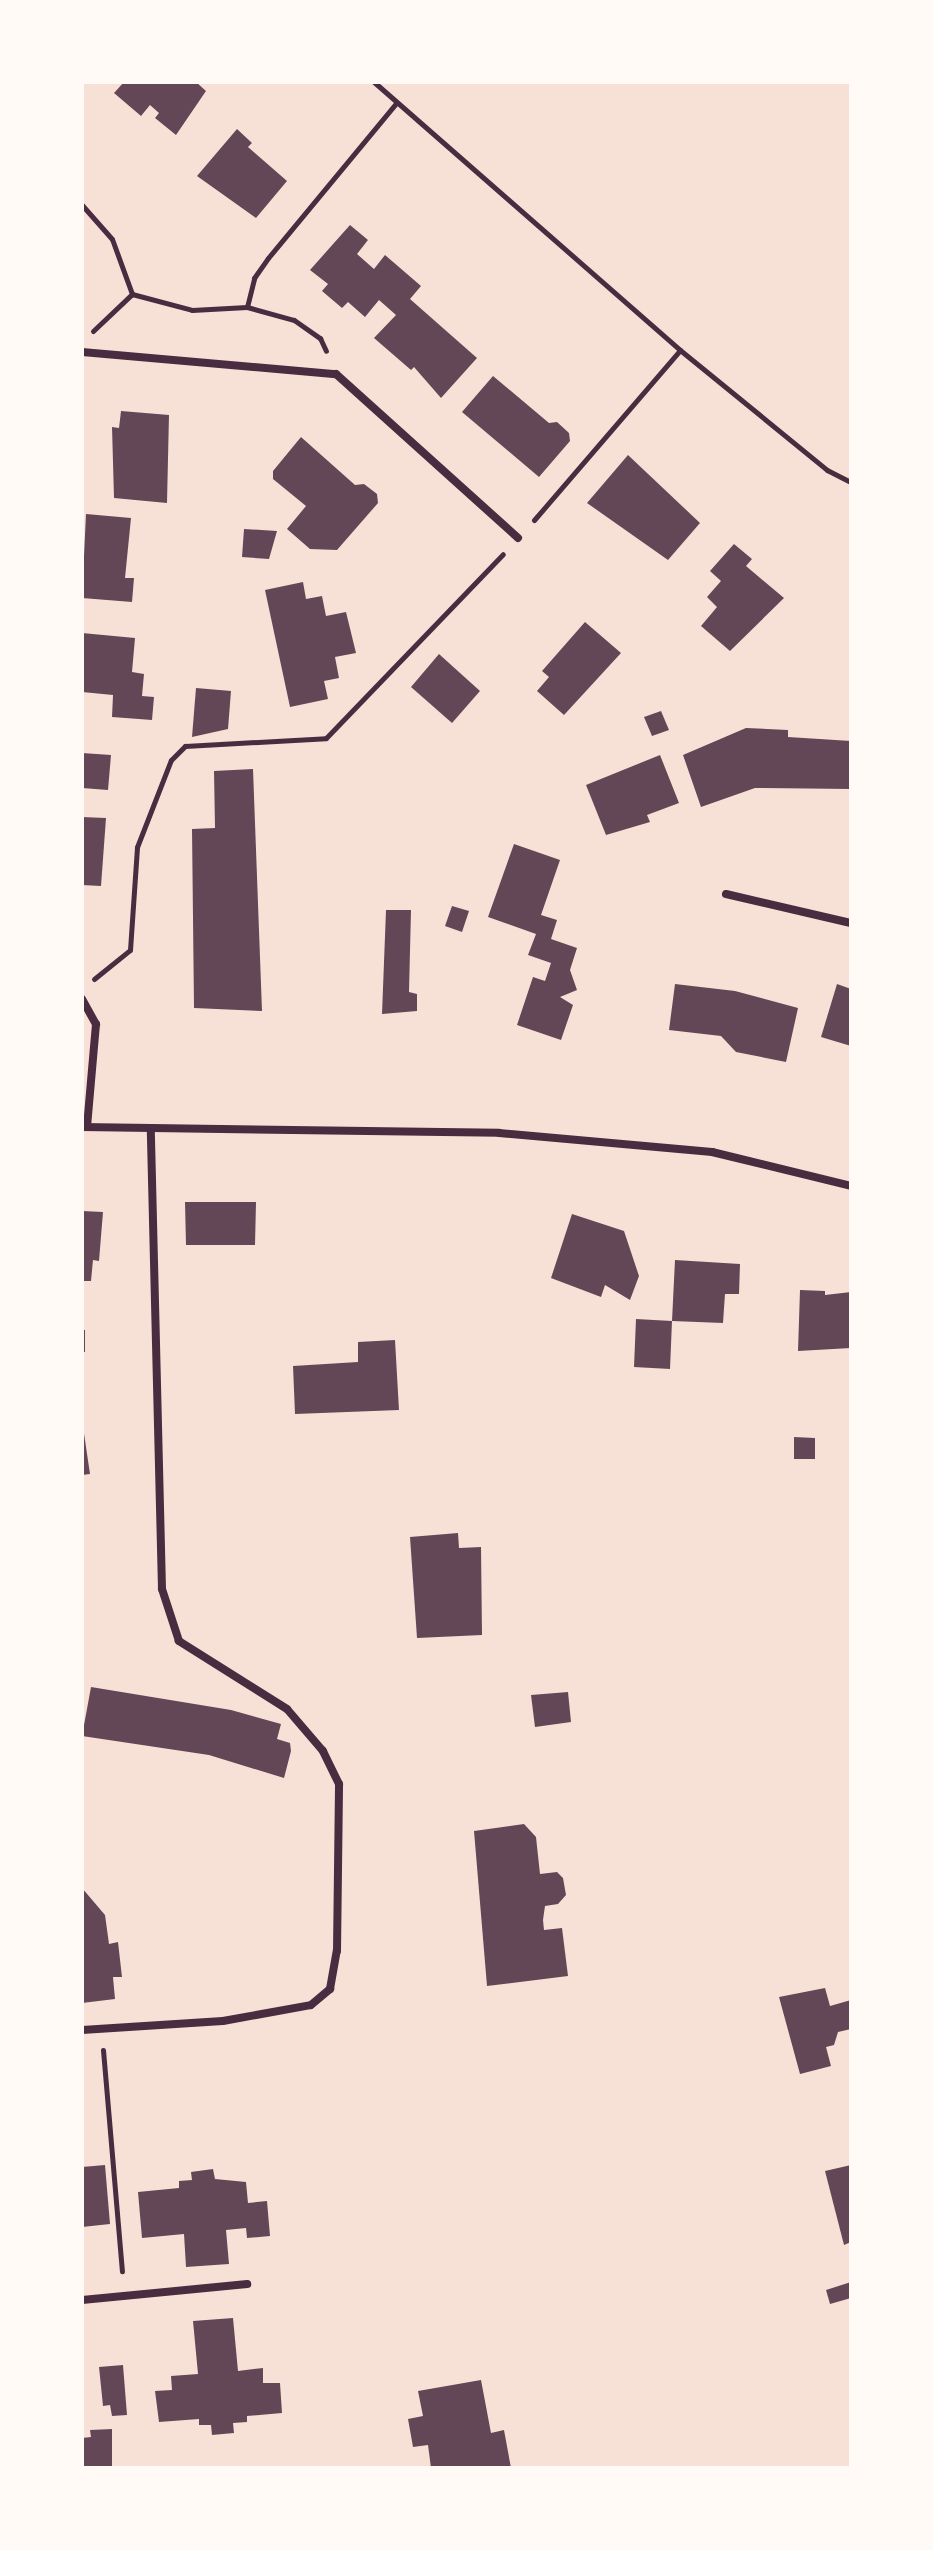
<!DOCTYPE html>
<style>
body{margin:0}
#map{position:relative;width:933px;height:2550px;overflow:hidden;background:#f7e1d7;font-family:"Nunito Sans",sans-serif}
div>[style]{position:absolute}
.building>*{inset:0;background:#644757}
.path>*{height:5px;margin:-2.5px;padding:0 2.5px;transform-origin:2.5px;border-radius:2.5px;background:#4a2c40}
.minor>*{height:8px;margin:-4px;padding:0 4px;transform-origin:4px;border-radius:4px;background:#4a2c40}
span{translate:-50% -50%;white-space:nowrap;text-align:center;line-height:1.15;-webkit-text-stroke:7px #fffaf5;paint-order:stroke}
.frame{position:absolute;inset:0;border:84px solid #fffaf5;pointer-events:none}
</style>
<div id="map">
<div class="building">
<i style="clip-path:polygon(124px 82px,196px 82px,206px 91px,176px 135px,155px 118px,159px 113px,150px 105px,141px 116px,114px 93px)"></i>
<i style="clip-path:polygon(237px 129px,252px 143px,248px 147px,287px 181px,256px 218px,197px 176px)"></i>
<i style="clip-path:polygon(350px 225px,368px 240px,357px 254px,374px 269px,385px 255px,421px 286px,410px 299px,477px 358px,441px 398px,414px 367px,411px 370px,374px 338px,396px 315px,379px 300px,365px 317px,348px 302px,342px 308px,322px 291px,328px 284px,310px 270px)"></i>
<i style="clip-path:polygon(493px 376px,549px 423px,557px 422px,569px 433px,570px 441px,539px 477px,462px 412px)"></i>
<i style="clip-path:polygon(121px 411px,169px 415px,167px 503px,114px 498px,112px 427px,119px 428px)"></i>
<i style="clip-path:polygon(301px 437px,355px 485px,364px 484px,377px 494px,378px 503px,337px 550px,310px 549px,287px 529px,306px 506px,273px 479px,273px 471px)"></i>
<i style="clip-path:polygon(628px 455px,700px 523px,668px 560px,587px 503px)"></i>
<i style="clip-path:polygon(86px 514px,131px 518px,125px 578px,134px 578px,132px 602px,82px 598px)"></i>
<i style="clip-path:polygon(244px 529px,277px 531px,269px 559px,242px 557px)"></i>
<i style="clip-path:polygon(734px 544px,752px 559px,746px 566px,784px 598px,730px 651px,701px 626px,717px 607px,707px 597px,721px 581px,710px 571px)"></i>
<i style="clip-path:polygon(303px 582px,306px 599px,322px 596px,326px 616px,346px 612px,356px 653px,335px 657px,339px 678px,324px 681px,328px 699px,290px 707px,265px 590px)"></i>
<i style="clip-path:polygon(585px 622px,621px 653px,564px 715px,537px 691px,549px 677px,542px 671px)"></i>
<i style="clip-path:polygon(82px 633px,135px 638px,132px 672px,144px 674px,142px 696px,154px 697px,152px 720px,112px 717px,113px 695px,82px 692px)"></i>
<i style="clip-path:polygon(439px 654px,480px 691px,452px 723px,411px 687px)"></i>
<i style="clip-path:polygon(196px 688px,231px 691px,228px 729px,192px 737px)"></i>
<i style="clip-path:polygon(661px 711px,669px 730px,652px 736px,644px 717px)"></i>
<i style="clip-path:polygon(746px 728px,788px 730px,788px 737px,851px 741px,851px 789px,755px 788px,701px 807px,683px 755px)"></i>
<i style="clip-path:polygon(82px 753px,111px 755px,108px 790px,82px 788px)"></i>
<i style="clip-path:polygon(660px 755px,679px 803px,647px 815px,650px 822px,606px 835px,586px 785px)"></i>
<i style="clip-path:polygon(253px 769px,262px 1011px,194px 1008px,192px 829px,215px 828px,214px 771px)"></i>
<i style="clip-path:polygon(82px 817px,106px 818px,101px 886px,82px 885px)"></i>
<i style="clip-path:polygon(514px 844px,560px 860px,541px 915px,557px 920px,551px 939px,577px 948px,570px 970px,577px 990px,560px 997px,573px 1005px,561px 1040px,517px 1025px,533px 977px,545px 981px,551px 963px,528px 955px,536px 934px,488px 917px)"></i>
<i style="clip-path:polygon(452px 906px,469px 911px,462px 932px,445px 926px)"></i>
<i style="clip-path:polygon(386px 910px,411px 910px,409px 992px,417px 994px,417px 1011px,382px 1014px)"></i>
<i style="clip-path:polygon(675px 984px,735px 991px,798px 1008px,786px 1062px,736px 1052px,721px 1036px,669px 1030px)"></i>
<i style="clip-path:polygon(837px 984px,851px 989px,851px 1046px,821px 1037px)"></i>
<i style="clip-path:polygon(185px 1202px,256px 1202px,255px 1245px,186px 1245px)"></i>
<i style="clip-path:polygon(82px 1211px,103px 1212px,99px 1261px,93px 1260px,91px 1281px,82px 1281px)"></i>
<i style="clip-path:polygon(572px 1214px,624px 1231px,639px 1276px,630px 1300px,605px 1285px,601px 1297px,551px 1278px)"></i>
<i style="clip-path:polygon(675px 1260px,740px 1264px,739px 1294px,725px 1294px,723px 1323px,672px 1321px)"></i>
<i style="clip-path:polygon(800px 1290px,825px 1291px,825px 1295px,851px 1292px,851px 1348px,798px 1351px)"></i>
<i style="clip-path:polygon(636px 1319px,672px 1321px,670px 1369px,634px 1367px)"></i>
<i style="clip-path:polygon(82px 1330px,85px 1330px,85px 1352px,82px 1352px)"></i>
<i style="clip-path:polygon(395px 1340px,399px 1410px,295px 1414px,293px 1366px,358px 1362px,358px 1342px)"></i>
<i style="clip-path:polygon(82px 1420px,90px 1474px,82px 1475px)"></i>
<i style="clip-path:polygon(794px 1437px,815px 1438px,815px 1459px,794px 1459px)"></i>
<i style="clip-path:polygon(458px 1533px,459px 1548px,481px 1547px,482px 1635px,417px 1638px,410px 1537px)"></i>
<i style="clip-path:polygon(91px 1687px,231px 1710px,281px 1724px,277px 1739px,290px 1743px,291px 1751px,284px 1778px,209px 1755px,82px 1736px)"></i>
<i style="clip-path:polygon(568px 1692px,571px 1722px,535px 1727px,531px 1695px)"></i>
<i style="clip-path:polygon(524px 1824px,536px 1837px,540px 1874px,557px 1872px,563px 1878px,566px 1895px,558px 1904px,545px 1906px,543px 1920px,544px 1930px,562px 1928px,568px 1976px,487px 1986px,474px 1831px)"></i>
<i style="clip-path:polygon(82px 1888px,105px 1915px,109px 1944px,118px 1942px,122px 1977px,113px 1977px,115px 1999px,82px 2003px)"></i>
<i style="clip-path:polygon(825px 1988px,830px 2006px,851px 2000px,851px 2029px,838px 2032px,834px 2045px,826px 2047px,831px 2066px,800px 2074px,779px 1997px)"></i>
<i style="clip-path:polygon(105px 2165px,110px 2224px,82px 2227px,82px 2167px)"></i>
<i style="clip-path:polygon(851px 2165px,851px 2242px,844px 2245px,825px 2171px)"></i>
<i style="clip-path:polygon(213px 2169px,215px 2179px,246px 2182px,248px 2203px,267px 2201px,270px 2236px,247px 2238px,246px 2228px,226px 2230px,229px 2264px,186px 2267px,184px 2234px,142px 2238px,138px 2192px,179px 2188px,179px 2181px,192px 2180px,191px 2172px)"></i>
<i style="clip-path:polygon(851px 2282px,851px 2298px,830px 2304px,826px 2290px)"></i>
<i style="clip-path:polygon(233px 2318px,238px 2371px,263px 2368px,263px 2383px,280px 2383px,282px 2413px,247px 2416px,247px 2422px,233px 2423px,234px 2433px,212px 2435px,211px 2425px,199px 2425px,199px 2419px,159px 2422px,155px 2391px,172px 2390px,171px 2376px,198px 2374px,193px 2321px)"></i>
<i style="clip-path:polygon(123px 2365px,127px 2415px,112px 2416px,110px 2405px,103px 2406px,99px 2367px)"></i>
<i style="clip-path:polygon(481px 2380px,491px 2433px,504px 2430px,511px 2468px,431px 2468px,428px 2445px,413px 2447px,408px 2419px,423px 2416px,418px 2391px)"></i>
<i style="clip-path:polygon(112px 2429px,112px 2468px,82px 2468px,82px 2438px,91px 2437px,90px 2430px)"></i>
</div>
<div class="path">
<i style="left:374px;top:82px;width:407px;rotate:41.2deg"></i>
<i style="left:680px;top:350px;width:190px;rotate:39.2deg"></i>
<i style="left:827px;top:470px;width:27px;rotate:27deg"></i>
<i style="left:82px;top:205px;width:45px;rotate:48.6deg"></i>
<i style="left:112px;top:239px;width:59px;rotate:70deg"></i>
<i style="left:247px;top:307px;width:30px;rotate:-76deg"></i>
<i style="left:254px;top:278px;width:24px;rotate:-55deg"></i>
<i style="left:268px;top:258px;width:201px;rotate:-50.4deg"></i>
<i style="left:93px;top:331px;width:54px;rotate:-43.5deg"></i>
<i style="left:132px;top:294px;width:62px;rotate:14.9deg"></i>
<i style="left:192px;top:310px;width:55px;rotate:-3.1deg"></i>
<i style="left:247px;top:307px;width:49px;rotate:15.5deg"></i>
<i style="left:294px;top:320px;width:32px;rotate:35deg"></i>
<i style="left:320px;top:338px;width:14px;rotate:65deg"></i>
<i style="left:534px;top:520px;width:224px;rotate:-49.3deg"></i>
<i style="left:94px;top:979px;width:46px;rotate:-38.9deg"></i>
<i style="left:130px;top:950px;width:103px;rotate:-86.1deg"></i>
<i style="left:137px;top:847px;width:93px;rotate:-68.7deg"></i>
<i style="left:171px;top:760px;width:20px;rotate:-45deg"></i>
<i style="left:185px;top:746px;width:141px;rotate:-3.2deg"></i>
<i style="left:326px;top:738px;width:255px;rotate:-46.1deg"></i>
<i style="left:103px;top:2050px;width:222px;rotate:85.1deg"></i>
</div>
<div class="minor">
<i style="left:82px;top:352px;width:255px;rotate:5deg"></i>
<i style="left:336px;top:374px;width:245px;rotate:42deg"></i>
<i style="left:726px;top:894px;width:128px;rotate:13.1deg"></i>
<i style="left:82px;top:999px;width:29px;rotate:61deg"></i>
<i style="left:96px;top:1024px;width:103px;rotate:95deg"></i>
<i style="left:82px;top:1127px;width:417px;rotate:0.8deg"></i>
<i style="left:499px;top:1133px;width:214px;rotate:5.1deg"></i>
<i style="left:712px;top:1152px;width:143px;rotate:13.7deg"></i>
<i style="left:82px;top:2030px;width:141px;rotate:-3.7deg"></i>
<i style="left:223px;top:2021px;width:89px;rotate:-10.3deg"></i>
<i style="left:311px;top:2005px;width:25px;rotate:-40deg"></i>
<i style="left:330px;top:1989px;width:39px;rotate:-80deg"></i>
<i style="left:337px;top:1951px;width:167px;rotate:-89.3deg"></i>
<i style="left:339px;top:1784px;width:37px;rotate:-116deg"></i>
<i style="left:323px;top:1751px;width:55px;rotate:-130.6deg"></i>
<i style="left:287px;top:1709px;width:128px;rotate:-147.8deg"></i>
<i style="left:179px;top:1641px;width:55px;rotate:-108.1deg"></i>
<i style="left:162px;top:1589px;width:460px;rotate:-91.4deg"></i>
<i style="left:82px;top:2300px;width:166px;rotate:-5.5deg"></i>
</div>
<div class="frame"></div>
</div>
